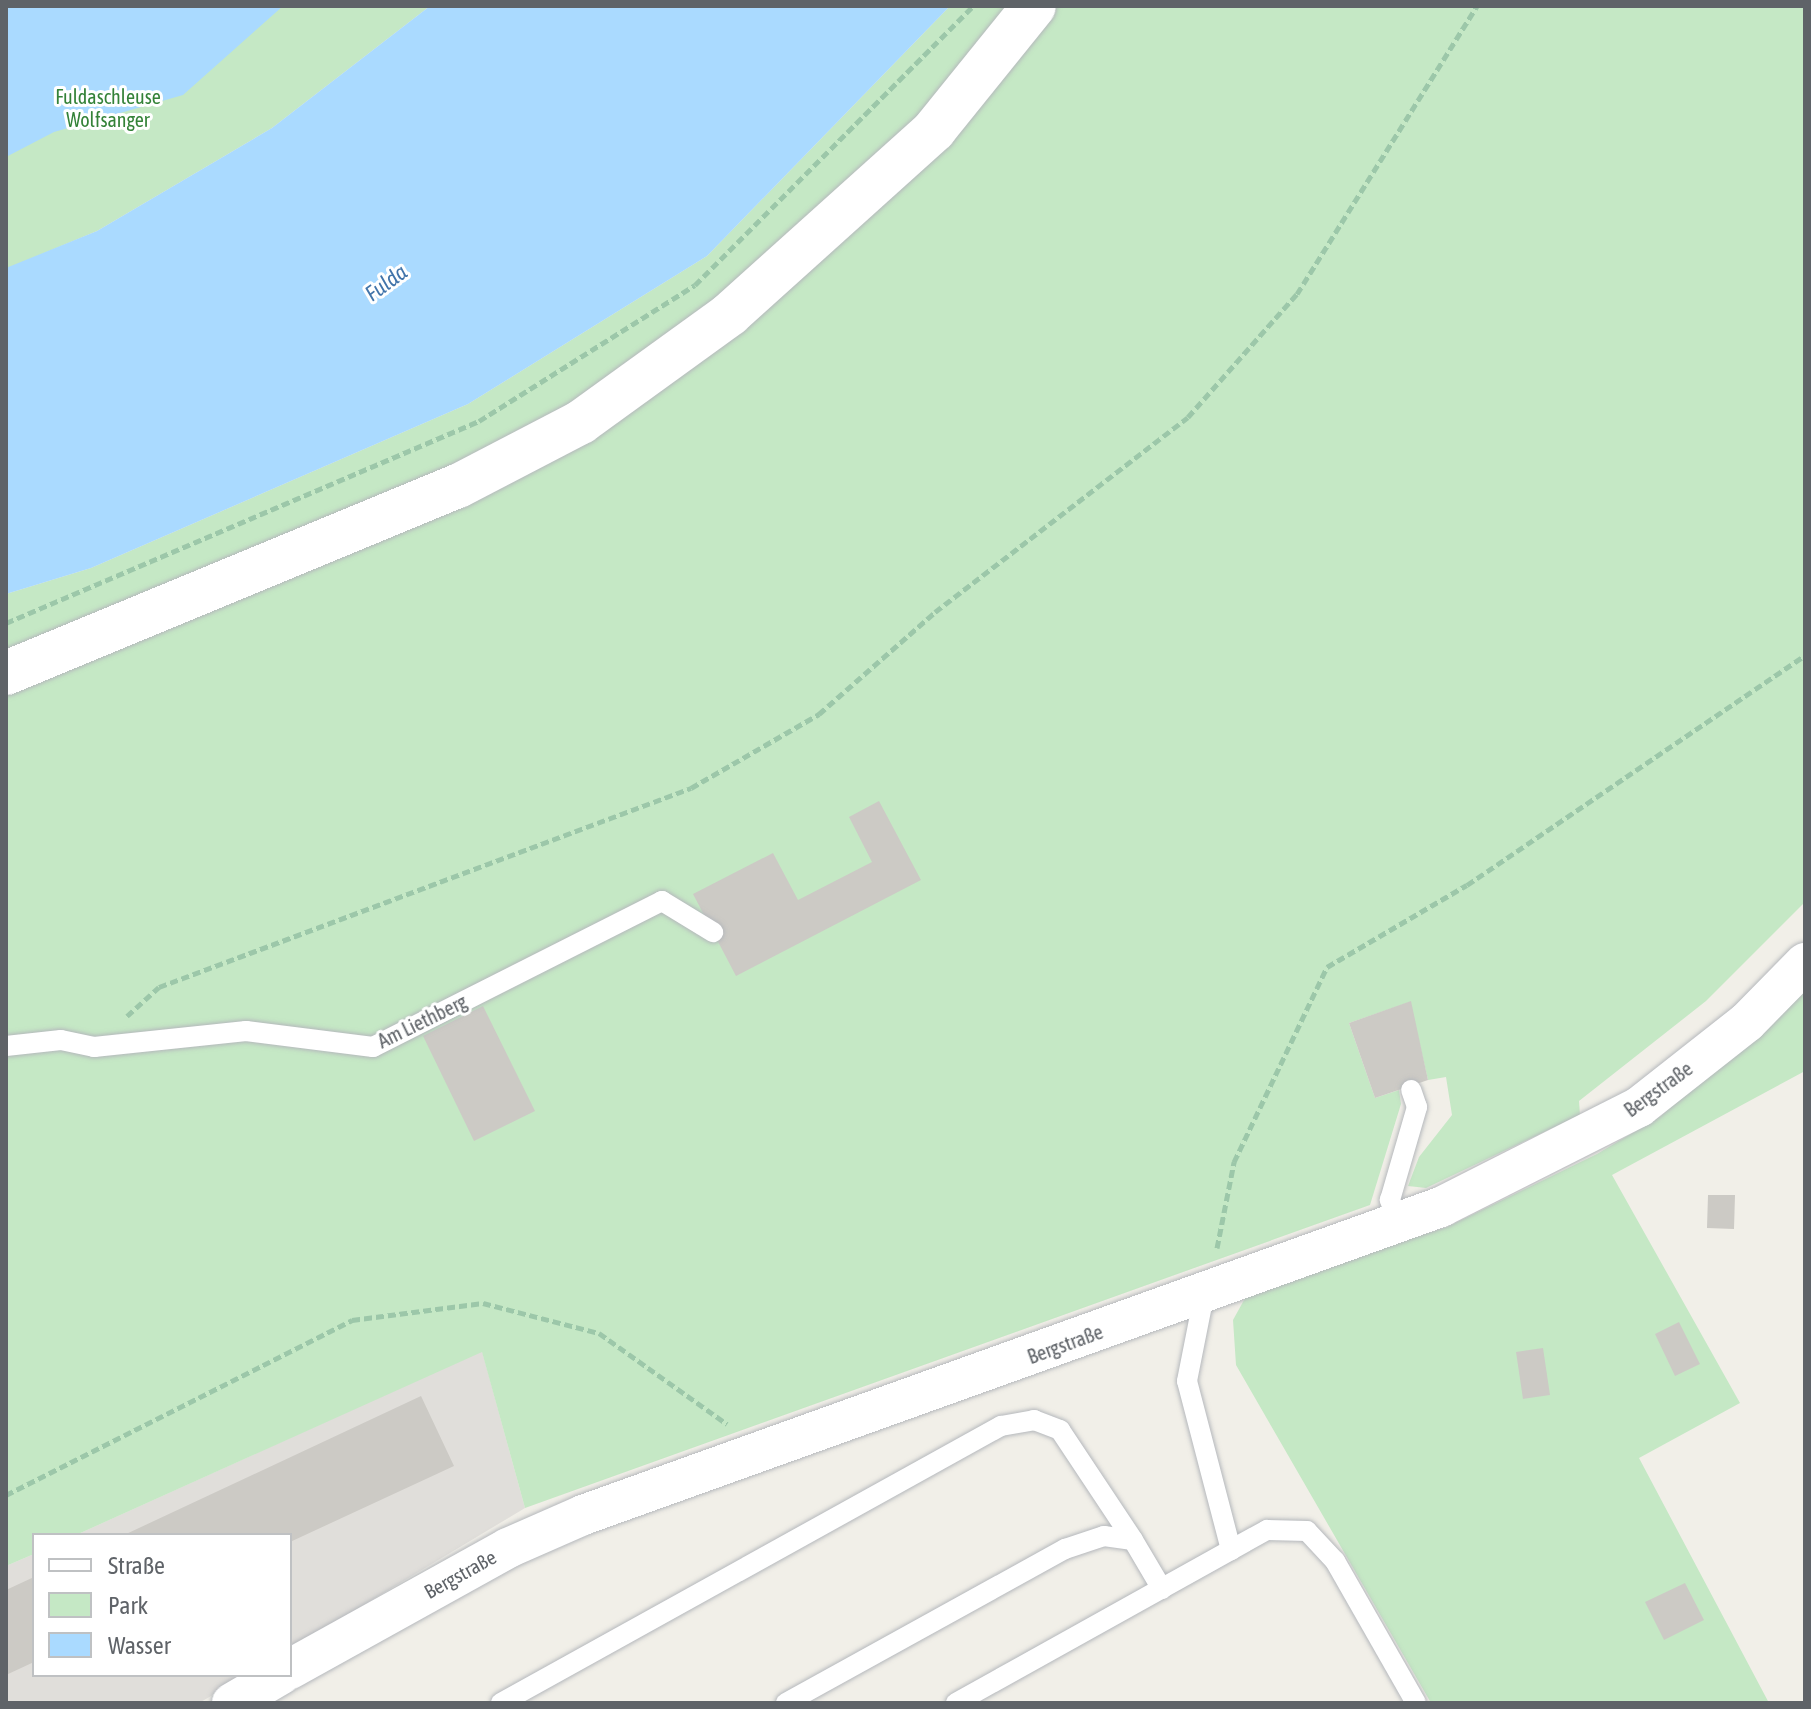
<!DOCTYPE html>
<meta charset="utf-8">
<style>
body{margin:0}
#map{position:relative;width:1811px;height:1709px;overflow:hidden;background:#f1efe8;font-family:"Asap Condensed",sans-serif}
div>[style]{position:absolute}
.industrial>*{inset:0;background:#e0deda}
.green>*{inset:0;background:#c5e8c5}
.water>*{inset:0;background:#aadaff}
.building>*{inset:0;background:#cccac5}
.path>*{height:5px;margin-top:-2.5px;transform-origin:0;background:repeating-linear-gradient(90deg,#9cc7a9 0 8px,transparent 0 12px)}
.roads{filter:drop-shadow(0 0 2px #b5b8bc) drop-shadow(0 0 2px #b5b8bc)}
.lane>*{height:20px;margin:-10px;padding:0 10px;transform-origin:10px;border-radius:10px;background:#fff}
.street>*{height:40px;margin:-20px;padding:0 20px;transform-origin:20px;border-radius:20px;background:#fff}
.secondary>*{height:44px;margin:-22px;padding:0 22px;transform-origin:22px;border-radius:22px;background:#fff}
span{translate:-50% -50%;white-space:nowrap;text-align:center;line-height:1.15;-webkit-text-stroke:6px #fff;paint-order:stroke}
.park-label{font-size:20px;color:#348238}
.street-label{font-size:20px;color:#5f6368}
.water-label{font-size:22px;color:#4174aa;font-style:italic}
.frame{position:absolute;inset:0;border:8px solid #5f6368;pointer-events:none}
.legend{position:absolute;left:32px;top:1533px;width:260px;height:144px;box-sizing:border-box;background:#fff;border:2px solid #bfc1c3;margin:0;padding:10px 14px;list-style:none;font-size:24px;color:#5f6368}
.legend li{display:flex;align-items:center;gap:16px;height:40px}
.legend b{width:40px;border:2px solid #bfc1c3}
</style>
<div id="map">
<div class="industrial">
<i style="clip-path:polygon(482px 1351px,525px 1508px,290px 1649px,290px 1535px,76px 1535px)"></i>
<i style="clip-path:polygon(34px 1554px,34px 1675px,247px 1675px,199px 1703px,6px 1703px,6px 1566px)"></i>
</div>
<div class="green">
<i style="clip-path:polygon(6px 6px,430px 6px,272px 128px,97px 231px,6px 269px)"></i>
<i style="clip-path:polygon(950px 6px,1805px 6px,1805px 902px,1706px 1001px,1579px 1101px,1580px 1115px,1426px 1188px,1408px 1186px,1419px 1157px,1452px 1115px,1446px 1077px,1428px 1080px,1410px 1002px,1349px 1023px,1375px 1098px,1399px 1090px,1401px 1104px,1370px 1205px,525px 1508px,482px 1352px,76px 1535px,34px 1535px,34px 1554px,6px 1566px,6px 594px,91px 568px,468px 404px,707px 256px)"></i>
<i style="clip-path:polygon(1805px 986px,1805px 1071px,1612px 1175px,1740px 1403px,1639px 1458px,1769px 1703px,1431px 1703px,1236px 1365px,1233px 1320px,1249px 1291px,1447px 1227px,1597px 1154px,1661px 1116px)"></i>
</div>
<div class="water">
<i style="clip-path:polygon(6px 6px,283px 6px,183px 95px,54px 132px,6px 157px)"></i>
<i style="clip-path:polygon(430px 6px,950px 6px,707px 256px,468px 404px,91px 568px,6px 594px,6px 268px,97px 231px,272px 128px)"></i>
</div>
<div class="building">
<i style="clip-path:polygon(879px 801px,921px 880px,736px 976px,693px 894px,773px 853px,798px 900px,872px 862px,849px 817px)"></i>
<i style="clip-path:polygon(1411px 1001px,1428px 1080px,1375px 1098px,1349px 1023px)"></i>
<i style="clip-path:polygon(483px 1006px,535px 1111px,474px 1141px,423px 1036px)"></i>
<i style="clip-path:polygon(1708px 1195px,1735px 1195px,1734px 1229px,1707px 1228px)"></i>
<i style="clip-path:polygon(1679px 1322px,1700px 1364px,1675px 1376px,1655px 1334px)"></i>
<i style="clip-path:polygon(1543px 1348px,1550px 1395px,1523px 1399px,1516px 1352px)"></i>
<i style="clip-path:polygon(421px 1396px,454px 1466px,290px 1542px,290px 1535px,124px 1535px)"></i>
<i style="clip-path:polygon(34px 1577px,34px 1662px,6px 1675px,6px 1590px)"></i>
<i style="clip-path:polygon(1685px 1583px,1704px 1620px,1664px 1640px,1645px 1602px)"></i>
</div>
<div class="path">
<i style="left:6px;top:623px;width:514px;rotate:-23.13deg"></i>
<i style="left:479px;top:421px;width:255px;rotate:-32.2deg"></i>
<i style="left:695px;top:285px;width:394px;rotate:-45.1deg"></i>
<i style="left:127px;top:1016px;width:43px;rotate:-42.2deg"></i>
<i style="left:159px;top:987px;width:568px;rotate:-20.51deg"></i>
<i style="left:691px;top:788px;width:148px;rotate:-30deg"></i>
<i style="left:819px;top:714px;width:154px;rotate:-41.3deg"></i>
<i style="left:935px;top:612px;width:319px;rotate:-37.6deg"></i>
<i style="left:1188px;top:417px;width:164px;rotate:-48.5deg"></i>
<i style="left:1297px;top:294px;width:340px;rotate:-58deg"></i>
<i style="left:1217px;top:1248px;width:88px;rotate:-78.8deg"></i>
<i style="left:1234px;top:1162px;width:216px;rotate:-64.5deg"></i>
<i style="left:1327px;top:967px;width:162px;rotate:-30.4deg"></i>
<i style="left:1467px;top:885px;width:409px;rotate:-34.2deg"></i>
<i style="left:6px;top:1495px;width:388px;rotate:-26.8deg"></i>
<i style="left:352px;top:1320px;width:132px;rotate:-7.4deg"></i>
<i style="left:483px;top:1303px;width:120px;rotate:14.5deg"></i>
<i style="left:599px;top:1333px;width:157px;rotate:35.4deg"></i>
</div>
<div class="roads">
<div class="lane">
<i style="left:6px;top:1046px;width:55px;rotate:-6.2deg"></i>
<i style="left:61px;top:1040px;width:34px;rotate:12deg"></i>
<i style="left:94px;top:1047px;width:153px;rotate:-6deg"></i>
<i style="left:246px;top:1031px;width:128px;rotate:7.2deg"></i>
<i style="left:373px;top:1047px;width:324px;rotate:-26.8deg"></i>
<i style="left:662px;top:901px;width:60px;rotate:31.3deg"></i>
<i style="left:1399px;top:1224px;width:26px;rotate:-111deg"></i>
<i style="left:1390px;top:1200px;width:97px;rotate:-73.8deg"></i>
<i style="left:1417px;top:1107px;width:18px;rotate:-109deg"></i>
<i style="left:1204px;top:1295px;width:88px;rotate:101.2deg"></i>
<i style="left:1187px;top:1381px;width:175px;rotate:75.4deg"></i>
<i style="left:501px;top:1703px;width:572px;rotate:-28.99deg"></i>
<i style="left:1001px;top:1426px;width:34px;rotate:-10deg"></i>
<i style="left:1034px;top:1420px;width:28px;rotate:21deg"></i>
<i style="left:1060px;top:1430px;width:132px;rotate:56.4deg"></i>
<i style="left:786px;top:1703px;width:319px;rotate:-28.9deg"></i>
<i style="left:1065px;top:1549px;width:41px;rotate:-18.4deg"></i>
<i style="left:1104px;top:1536px;width:29px;rotate:8deg"></i>
<i style="left:1133px;top:1540px;width:57px;rotate:59.4deg"></i>
<i style="left:956px;top:1703px;width:356px;rotate:-29.1deg"></i>
<i style="left:1267px;top:1530px;width:40px;rotate:1.4deg"></i>
<i style="left:1307px;top:1531px;width:41px;rotate:47deg"></i>
<i style="left:1335px;top:1561px;width:163px;rotate:60.3deg"></i>
</div>
<div class="street">
<i style="left:290px;top:1669px;width:249px;rotate:-29deg"></i>
<i style="left:508px;top:1548px;width:82px;rotate:-23.7deg"></i>
<i style="left:583px;top:1515px;width:912px;rotate:-19.75deg"></i>
<i style="left:1441px;top:1207px;width:222px;rotate:-26.8deg"></i>
<i style="left:1639px;top:1107px;width:137px;rotate:-38.2deg"></i>
<i style="left:1747px;top:1022px;width:83px;rotate:-45.5deg"></i>
<i style="left:232px;top:1703px;width:56px;rotate:-30.3deg"></i>
</div>
<div class="secondary">
<i style="left:6px;top:673px;width:489px;rotate:-22.5deg"></i>
<i style="left:458px;top:486px;width:139px;rotate:-27.5deg"></i>
<i style="left:581px;top:422px;width:184px;rotate:-35.9deg"></i>
<i style="left:730px;top:314px;width:275px;rotate:-42deg"></i>
<i style="left:934px;top:130px;width:159px;rotate:-51.1deg"></i>
</div>
</div>
<div class="park-label">
<span style="left:108px;top:108px">Fuldaschleuse<br>Wolfsanger</span>
</div>
<div class="street-label">
<span style="left:422px;top:1021px;rotate:-26deg">Am Liethberg</span>
<span style="left:1658px;top:1089px;rotate:-36deg">Bergstraße</span>
<span style="left:1065px;top:1344px;rotate:-20deg">Bergstraße</span>
<span style="left:460px;top:1574px;rotate:-29deg">Bergstraße</span>
</div>
<div class="water-label">
<span style="left:386px;top:283px;rotate:-36deg">Fulda</span>
</div>
<div class="frame"></div>
<ul class="legend">
<li><b style="height:10px;background:#fff"></b>Straße</li>
<li><b style="height:22px;background:#c5e8c5"></b>Park</li>
<li><b style="height:22px;background:#aadaff"></b>Wasser</li>
</ul>
</div>
